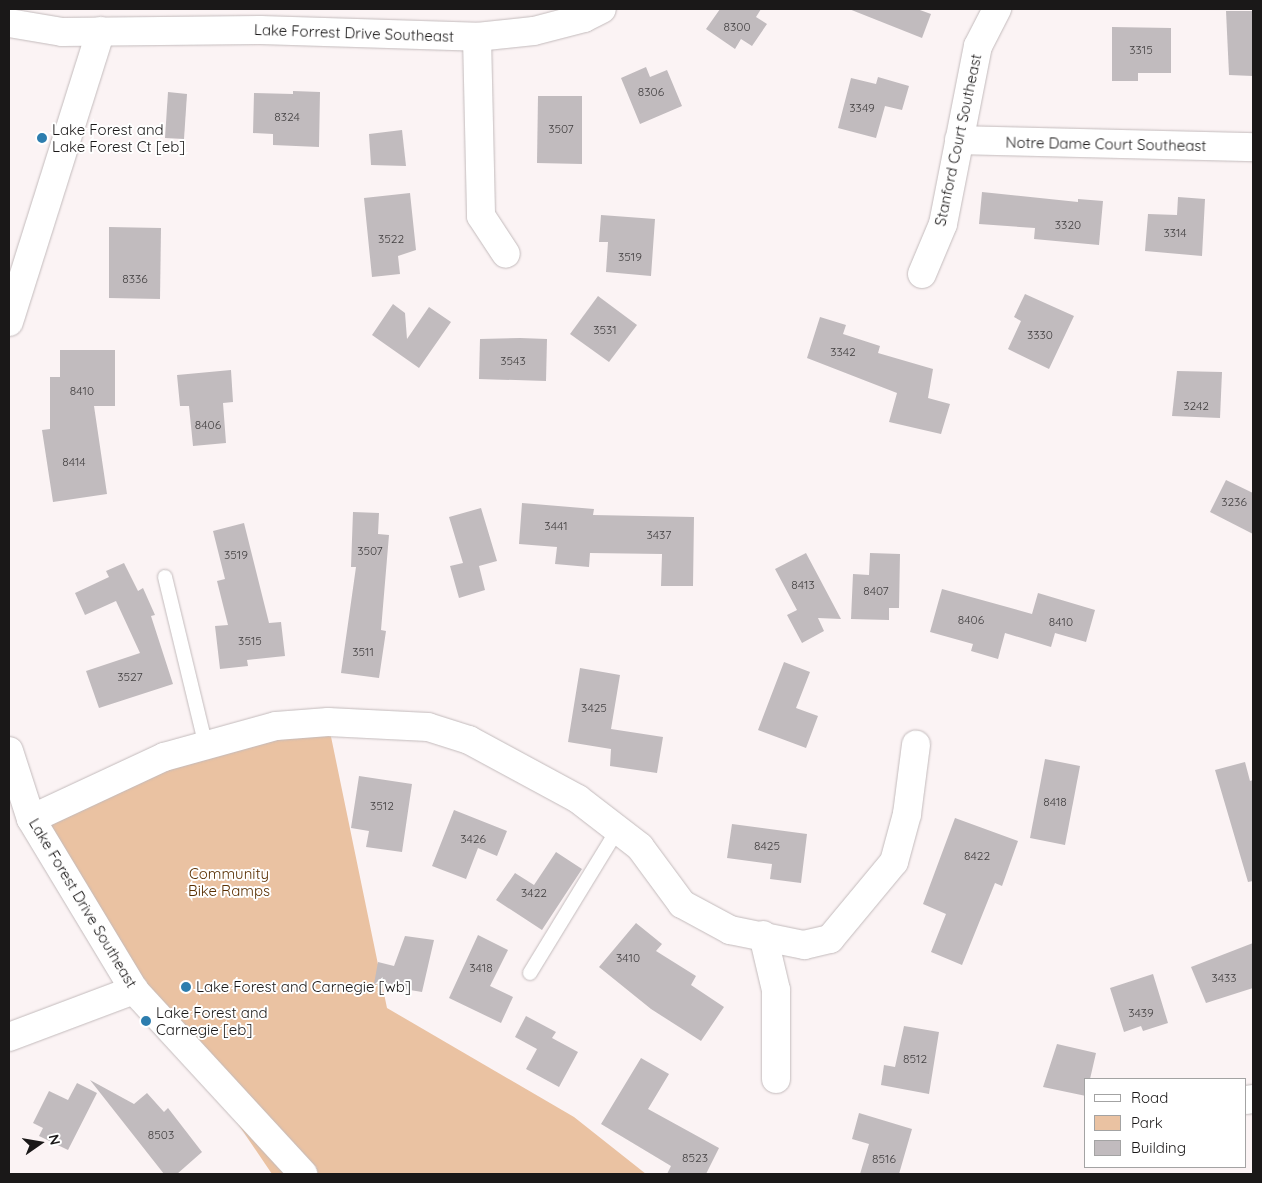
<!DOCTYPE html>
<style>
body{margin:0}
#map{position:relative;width:1262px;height:1183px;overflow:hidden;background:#fbf3f4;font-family:Quicksand,sans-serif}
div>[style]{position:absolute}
.green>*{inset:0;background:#eac2a2}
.building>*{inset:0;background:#c1bbbe}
.roads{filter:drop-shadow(0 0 1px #c3bbbc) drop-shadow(0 0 1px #c3bbbc)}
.lane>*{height:14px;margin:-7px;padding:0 7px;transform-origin:7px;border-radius:7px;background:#fff}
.street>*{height:28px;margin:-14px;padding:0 14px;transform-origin:14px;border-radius:14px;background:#fff}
.dots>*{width:14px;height:14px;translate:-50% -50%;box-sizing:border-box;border:2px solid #fff;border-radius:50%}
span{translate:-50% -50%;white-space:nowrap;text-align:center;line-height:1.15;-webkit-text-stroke:4px #fff;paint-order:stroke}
.number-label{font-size:12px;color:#444142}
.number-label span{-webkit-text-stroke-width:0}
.street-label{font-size:15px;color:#1a1818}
.poi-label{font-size:15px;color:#1a1818}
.left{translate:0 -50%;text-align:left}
.park-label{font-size:15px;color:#592f02}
.frame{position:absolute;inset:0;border:10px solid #1a1818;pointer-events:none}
.legend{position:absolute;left:1084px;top:1078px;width:162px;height:90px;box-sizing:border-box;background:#fff;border:1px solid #a3a3a3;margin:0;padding:6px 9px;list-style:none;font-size:15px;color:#1a1818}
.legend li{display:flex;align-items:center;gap:10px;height:25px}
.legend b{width:25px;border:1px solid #a3a3a3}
.north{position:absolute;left:15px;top:1118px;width:50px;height:50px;-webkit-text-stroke:4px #fff;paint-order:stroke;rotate:77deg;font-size:14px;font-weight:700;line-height:20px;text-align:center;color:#1a1818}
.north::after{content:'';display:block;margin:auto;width:18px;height:22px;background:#1a1818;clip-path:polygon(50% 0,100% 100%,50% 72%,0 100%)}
</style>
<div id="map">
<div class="green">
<i style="clip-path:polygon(328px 722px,387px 1008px,574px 1117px,646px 1174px,272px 1174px,31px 819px,276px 726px)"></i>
</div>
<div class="building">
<i style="clip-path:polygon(720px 9px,761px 9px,756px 17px,767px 24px,752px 46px,741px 39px,735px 49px,706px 29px)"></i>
<i style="clip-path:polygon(849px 9px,917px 9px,931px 14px,922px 38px)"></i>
<i style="clip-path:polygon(1226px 11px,1253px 11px,1253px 76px,1229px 75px)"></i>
<i style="clip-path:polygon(1112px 27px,1171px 28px,1171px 73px,1138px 73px,1138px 81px,1112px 81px)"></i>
<i style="clip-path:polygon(646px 67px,650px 77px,667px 70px,682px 106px,640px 124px,621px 78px)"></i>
<i style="clip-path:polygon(878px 77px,909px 86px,902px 110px,885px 106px,876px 138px,838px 128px,851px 78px,876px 84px)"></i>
<i style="clip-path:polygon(293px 91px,320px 92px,319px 147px,273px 145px,273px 134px,253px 133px,254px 93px,293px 94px)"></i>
<i style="clip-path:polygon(168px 92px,187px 94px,184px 139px,165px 138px)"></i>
<i style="clip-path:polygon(538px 96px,582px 96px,582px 164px,537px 163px)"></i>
<i style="clip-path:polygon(402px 130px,406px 166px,371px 165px,369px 134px)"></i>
<i style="clip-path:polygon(982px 192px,1078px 202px,1078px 199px,1103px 201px,1099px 245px,1034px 239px,1035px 228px,979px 224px)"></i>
<i style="clip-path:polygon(410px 193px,416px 250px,398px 256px,400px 274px,372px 277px,364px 198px)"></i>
<i style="clip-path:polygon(1178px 197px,1205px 199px,1202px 256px,1145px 251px,1148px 214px,1177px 215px)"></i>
<i style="clip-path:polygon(601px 215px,655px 219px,651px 276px,606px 272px,608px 242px,599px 242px)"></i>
<i style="clip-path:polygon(109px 227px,161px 228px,160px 299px,109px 298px)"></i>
<i style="clip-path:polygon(1025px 294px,1074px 316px,1049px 369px,1008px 349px,1021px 321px,1014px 317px)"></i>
<i style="clip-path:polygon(598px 296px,637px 325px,609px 362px,570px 334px)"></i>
<i style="clip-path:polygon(393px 304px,405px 313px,407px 339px,429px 307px,451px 322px,419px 368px,372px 335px)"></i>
<i style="clip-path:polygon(820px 317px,846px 325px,843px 334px,880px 346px,878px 353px,933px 369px,928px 398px,950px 404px,941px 434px,889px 422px,897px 393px,807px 358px)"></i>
<i style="clip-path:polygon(520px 338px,547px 339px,546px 381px,479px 379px,480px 339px)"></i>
<i style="clip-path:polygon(60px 350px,115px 350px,115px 406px,94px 406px,107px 494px,53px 502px,42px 430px,50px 429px,50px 377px,60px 377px)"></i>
<i style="clip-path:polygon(231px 370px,233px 402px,223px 403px,226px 443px,193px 446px,189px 406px,180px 406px,177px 375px)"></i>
<i style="clip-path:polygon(1177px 371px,1222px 372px,1220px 418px,1172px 416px)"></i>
<i style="clip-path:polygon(1226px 480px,1253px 493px,1253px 534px,1210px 512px)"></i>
<i style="clip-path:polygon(522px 503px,594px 509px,593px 515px,694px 517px,693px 586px,661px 586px,662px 554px,590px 553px,589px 567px,555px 564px,557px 547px,519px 544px)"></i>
<i style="clip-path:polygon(481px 508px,497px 561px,479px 566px,485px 590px,459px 598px,450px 566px,463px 563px,449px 517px)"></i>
<i style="clip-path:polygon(353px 512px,379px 513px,378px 534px,389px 535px,381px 630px,386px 631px,379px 678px,341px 673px,356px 567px,351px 567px)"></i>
<i style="clip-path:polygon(244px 523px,269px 623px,281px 622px,285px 656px,247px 660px,248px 666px,220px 669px,215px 626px,228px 625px,217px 581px,225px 579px,213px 531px)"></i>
<i style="clip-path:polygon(806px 553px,841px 619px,818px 618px,824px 631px,802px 643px,787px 615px,797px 610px,775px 569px)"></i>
<i style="clip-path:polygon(870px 553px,900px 554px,899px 608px,889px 608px,889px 620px,851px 619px,853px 574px,869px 575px)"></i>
<i style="clip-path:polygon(124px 563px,138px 591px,143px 588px,155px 615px,151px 616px,173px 684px,99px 708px,86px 671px,140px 653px,116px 601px,85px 615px,75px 593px,109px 577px,106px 571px)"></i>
<i style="clip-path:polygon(942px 589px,1032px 614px,1038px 593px,1095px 610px,1086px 642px,1055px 633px,1051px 647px,1005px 633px,998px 659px,971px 651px,973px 644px,930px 632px)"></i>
<i style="clip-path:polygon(784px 662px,810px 672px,796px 708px,818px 716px,806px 748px,758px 730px)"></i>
<i style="clip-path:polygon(580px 668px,620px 675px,611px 729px,663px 737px,657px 773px,610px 766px,611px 749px,568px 742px)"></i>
<i style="clip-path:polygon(1045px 759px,1080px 766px,1065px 845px,1030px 838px)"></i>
<i style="clip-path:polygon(1245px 762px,1250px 781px,1253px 780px,1253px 881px,1248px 882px,1215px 770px)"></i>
<i style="clip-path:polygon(359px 776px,412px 784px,402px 852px,366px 847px,369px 831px,351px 828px)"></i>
<i style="clip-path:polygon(454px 810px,507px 831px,497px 856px,478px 848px,466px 879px,432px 866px)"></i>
<i style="clip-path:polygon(955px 818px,1018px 841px,1002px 886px,995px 883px,962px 965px,931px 952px,946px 914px,923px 904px)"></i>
<i style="clip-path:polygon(732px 824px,807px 834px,801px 883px,770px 879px,772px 864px,727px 858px)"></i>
<i style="clip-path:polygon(556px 852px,582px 869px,542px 930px,496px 900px,515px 873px,534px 885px)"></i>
<i style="clip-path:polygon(636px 923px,662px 944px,656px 951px,696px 976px,691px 985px,724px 1007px,701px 1041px,651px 1009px,599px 967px)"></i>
<i style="clip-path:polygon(478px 935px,508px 950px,490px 986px,513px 997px,501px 1023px,449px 998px)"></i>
<i style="clip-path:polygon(405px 936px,434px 940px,422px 992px,374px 984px,378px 962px,394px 966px)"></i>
<i style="clip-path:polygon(1253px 943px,1253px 988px,1206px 1003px,1191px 967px)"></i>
<i style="clip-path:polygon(1153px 974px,1168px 1023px,1143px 1031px,1141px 1026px,1124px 1032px,1110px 988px)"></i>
<i style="clip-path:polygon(526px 1016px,556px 1032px,552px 1038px,578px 1052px,559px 1087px,526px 1069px,537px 1049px,515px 1037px)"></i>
<i style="clip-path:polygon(904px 1026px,939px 1032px,929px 1094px,881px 1085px,884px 1065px,895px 1067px)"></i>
<i style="clip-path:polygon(1057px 1044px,1096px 1053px,1090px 1079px,1086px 1079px,1086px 1096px,1043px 1087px)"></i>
<i style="clip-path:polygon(641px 1058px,669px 1074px,648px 1109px,719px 1148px,706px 1174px,667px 1174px,671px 1166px,601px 1124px)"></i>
<i style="clip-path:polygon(90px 1080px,134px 1104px,147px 1093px,164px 1112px,168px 1108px,202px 1152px,177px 1174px,164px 1174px)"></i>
<i style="clip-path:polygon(77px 1083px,97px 1093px,68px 1150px,39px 1136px,43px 1128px,33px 1123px,49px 1091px,68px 1100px)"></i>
<i style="clip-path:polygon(859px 1113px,912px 1129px,899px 1174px,860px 1174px,869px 1144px,852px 1139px)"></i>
</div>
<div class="roads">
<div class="lane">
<i style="left:165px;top:577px;width:175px;rotate:76.4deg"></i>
<i style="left:530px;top:973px;width:169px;rotate:-58.6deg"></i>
</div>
<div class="street">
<i style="left:9px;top:23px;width:54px;rotate:9.6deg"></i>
<i style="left:62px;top:32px;width:198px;rotate:-0.6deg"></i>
<i style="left:260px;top:30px;width:217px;rotate:1.8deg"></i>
<i style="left:477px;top:37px;width:57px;rotate:-6deg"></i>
<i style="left:534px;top:31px;width:52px;rotate:-14.6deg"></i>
<i style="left:584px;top:18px;width:20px;rotate:-27deg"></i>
<i style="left:477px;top:37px;width:179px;rotate:88.7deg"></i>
<i style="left:481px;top:216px;width:45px;rotate:56.7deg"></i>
<i style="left:959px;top:140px;width:294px;rotate:1.4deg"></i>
<i style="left:922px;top:274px;width:54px;rotate:-67.2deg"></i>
<i style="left:943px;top:224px;width:181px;rotate:-78.9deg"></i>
<i style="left:978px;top:46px;width:42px;rotate:-62.8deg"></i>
<i style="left:9px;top:322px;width:305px;rotate:-72.5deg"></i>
<i style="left:9px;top:751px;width:71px;rotate:72.1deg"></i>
<i style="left:31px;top:819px;width:200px;rotate:58.9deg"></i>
<i style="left:134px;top:990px;width:250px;rotate:47.4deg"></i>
<i style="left:31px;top:819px;width:147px;rotate:-25deg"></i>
<i style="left:164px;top:757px;width:116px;rotate:-15.5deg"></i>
<i style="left:276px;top:726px;width:52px;rotate:-4.4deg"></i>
<i style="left:328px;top:722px;width:100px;rotate:2.9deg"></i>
<i style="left:428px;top:727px;width:43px;rotate:17.6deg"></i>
<i style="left:469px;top:740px;width:124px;rotate:28.4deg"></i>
<i style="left:578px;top:799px;width:78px;rotate:37.7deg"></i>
<i style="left:640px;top:847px;width:71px;rotate:53.6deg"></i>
<i style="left:682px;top:904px;width:55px;rotate:28.4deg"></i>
<i style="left:730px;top:930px;width:76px;rotate:11.5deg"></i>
<i style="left:804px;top:945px;width:27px;rotate:-13deg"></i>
<i style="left:830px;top:939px;width:100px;rotate:-50.3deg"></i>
<i style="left:894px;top:862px;width:50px;rotate:-74.8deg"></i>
<i style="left:907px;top:814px;width:70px;rotate:-82.6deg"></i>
<i style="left:763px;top:935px;width:57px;rotate:76.7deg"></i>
<i style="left:776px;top:990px;width:89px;rotate:90deg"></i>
<i style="left:9px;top:1037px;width:134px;rotate:-20.6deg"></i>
<i style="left:1246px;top:1100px;width:7px;rotate:-8deg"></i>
</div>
</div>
<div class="dots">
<i style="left:42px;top:138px;background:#2d7dae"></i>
<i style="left:186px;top:987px;background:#2d7dae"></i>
<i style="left:146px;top:1021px;background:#2d7dae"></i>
</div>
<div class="number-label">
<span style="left:737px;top:27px">8300</span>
<span style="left:1141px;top:50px">3315</span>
<span style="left:651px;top:92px">8306</span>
<span style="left:862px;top:108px">3349</span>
<span style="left:287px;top:117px">8324</span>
<span style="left:561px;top:129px">3507</span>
<span style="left:1068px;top:225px">3320</span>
<span style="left:1175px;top:233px">3314</span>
<span style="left:391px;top:239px">3522</span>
<span style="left:630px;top:257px">3519</span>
<span style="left:135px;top:279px">8336</span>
<span style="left:605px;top:330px">3531</span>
<span style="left:1040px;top:335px">3330</span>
<span style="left:843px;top:352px">3342</span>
<span style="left:513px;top:361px">3543</span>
<span style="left:82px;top:391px">8410</span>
<span style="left:1196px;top:406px">3242</span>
<span style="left:208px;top:425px">8406</span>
<span style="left:74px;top:462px">8414</span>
<span style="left:1234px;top:502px">3236</span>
<span style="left:556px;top:526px">3441</span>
<span style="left:659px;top:535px">3437</span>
<span style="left:370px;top:551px">3507</span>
<span style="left:236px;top:555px">3519</span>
<span style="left:803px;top:585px">8413</span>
<span style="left:876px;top:591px">8407</span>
<span style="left:971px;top:620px">8406</span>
<span style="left:1061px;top:622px">8410</span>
<span style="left:250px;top:641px">3515</span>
<span style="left:363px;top:652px">3511</span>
<span style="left:130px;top:677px">3527</span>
<span style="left:594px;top:708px">3425</span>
<span style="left:1055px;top:802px">8418</span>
<span style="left:382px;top:806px">3512</span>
<span style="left:473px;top:839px">3426</span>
<span style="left:767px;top:846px">8425</span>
<span style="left:977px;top:856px">8422</span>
<span style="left:534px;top:893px">3422</span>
<span style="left:628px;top:958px">3410</span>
<span style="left:481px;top:968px">3418</span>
<span style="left:1224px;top:978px">3433</span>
<span style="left:1141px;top:1013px">3439</span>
<span style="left:915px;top:1059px">8512</span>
<span style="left:161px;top:1135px">8503</span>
<span style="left:695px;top:1158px">8523</span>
<span style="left:884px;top:1159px">8516</span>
</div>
<div class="street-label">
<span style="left:354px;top:33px;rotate:2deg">Lake Forrest Drive Southeast</span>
<span style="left:958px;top:140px;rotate:-78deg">Stanford Court Southeast</span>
<span style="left:1106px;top:144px;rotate:1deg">Notre Dame Court Southeast</span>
<span style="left:83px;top:903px;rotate:59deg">Lake Forest Drive Southeast</span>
</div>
<div class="poi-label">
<span class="left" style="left:52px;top:138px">Lake Forest and<br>Lake Forest Ct [eb]</span>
<span class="left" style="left:196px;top:987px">Lake Forest and Carnegie [wb]</span>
<span class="left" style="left:156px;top:1021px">Lake Forest and<br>Carnegie [eb]</span>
</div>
<div class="park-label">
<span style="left:229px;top:882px">Community<br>Bike Ramps</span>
</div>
<div class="frame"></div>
<ul class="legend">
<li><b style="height:6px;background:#fff"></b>Road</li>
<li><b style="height:14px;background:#eac2a2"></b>Park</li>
<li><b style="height:14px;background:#c1bbbe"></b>Building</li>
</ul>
<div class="north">N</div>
</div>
